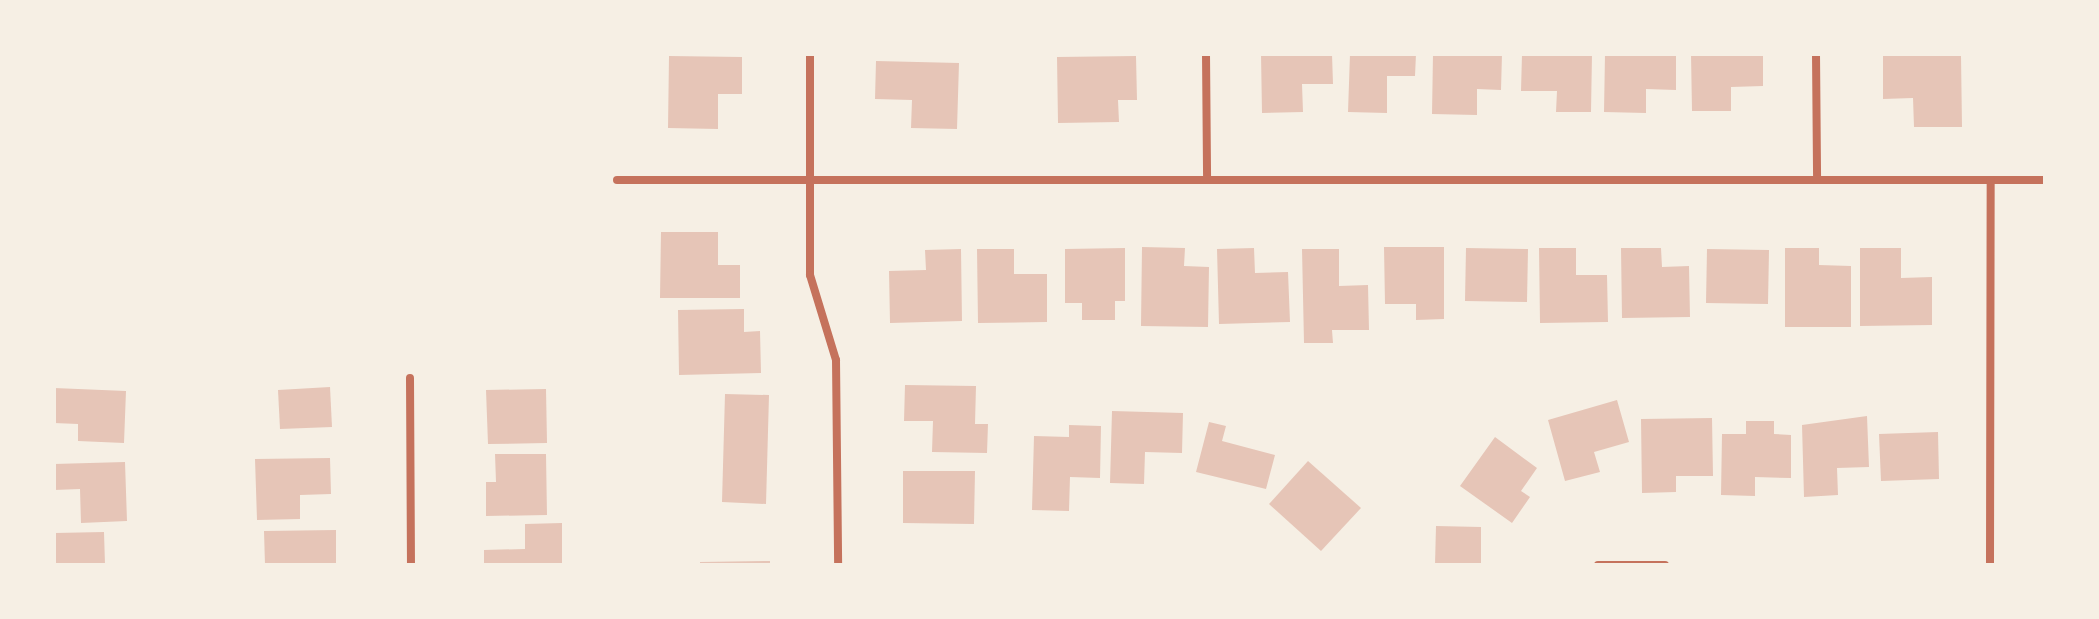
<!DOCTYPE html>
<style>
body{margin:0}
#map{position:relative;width:2099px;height:619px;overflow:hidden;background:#f6efe4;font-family:Signika,sans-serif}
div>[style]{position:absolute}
.building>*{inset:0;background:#e6c5b7}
.minor>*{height:8px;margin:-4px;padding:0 4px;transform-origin:4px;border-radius:4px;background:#c5725c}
span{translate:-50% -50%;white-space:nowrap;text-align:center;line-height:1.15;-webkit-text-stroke:6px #f6efe4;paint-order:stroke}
.frame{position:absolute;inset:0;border:56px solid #f6efe4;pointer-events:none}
</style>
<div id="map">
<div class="building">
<i style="clip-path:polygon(1261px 54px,1332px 54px,1333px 84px,1302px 84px,1303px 112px,1262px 113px)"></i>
<i style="clip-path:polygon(1350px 54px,1416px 54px,1415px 76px,1387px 76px,1387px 113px,1348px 112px)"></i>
<i style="clip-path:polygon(1433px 54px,1502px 54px,1501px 90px,1477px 89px,1477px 115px,1432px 114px)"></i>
<i style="clip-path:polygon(1522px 54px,1592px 54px,1591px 112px,1556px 112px,1557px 91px,1521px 91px)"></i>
<i style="clip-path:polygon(1605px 54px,1676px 54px,1676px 90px,1646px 89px,1646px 113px,1604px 112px)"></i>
<i style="clip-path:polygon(1691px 54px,1763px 54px,1763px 86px,1731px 87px,1731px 111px,1692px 111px)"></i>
<i style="clip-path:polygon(1961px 55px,1962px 127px,1914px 127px,1913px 98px,1883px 99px,1883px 56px)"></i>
<i style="clip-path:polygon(669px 56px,742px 57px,742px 94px,718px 94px,718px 129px,668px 128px)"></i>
<i style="clip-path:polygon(1136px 56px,1137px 100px,1118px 100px,1119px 122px,1058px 123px,1057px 57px)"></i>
<i style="clip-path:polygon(876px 61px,959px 63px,957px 129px,911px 128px,912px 100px,875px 99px)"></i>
<i style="clip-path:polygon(661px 232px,718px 232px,718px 265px,740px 265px,740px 298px,660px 298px)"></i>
<i style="clip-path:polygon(1142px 247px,1185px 248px,1184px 266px,1209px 267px,1208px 327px,1141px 326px)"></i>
<i style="clip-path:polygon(1384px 247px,1444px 247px,1444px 319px,1416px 320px,1416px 304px,1385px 304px)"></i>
<i style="clip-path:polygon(1125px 248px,1125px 301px,1115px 301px,1115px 320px,1082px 320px,1082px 303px,1065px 303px,1065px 249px)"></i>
<i style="clip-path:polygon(1254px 248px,1255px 273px,1288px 272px,1290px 322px,1219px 324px,1217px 249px)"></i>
<i style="clip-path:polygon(1466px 248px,1528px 249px,1527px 302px,1465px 301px)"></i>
<i style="clip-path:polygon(1539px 248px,1576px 248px,1576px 275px,1607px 275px,1608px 322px,1540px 323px)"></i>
<i style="clip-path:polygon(1621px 248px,1661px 248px,1662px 267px,1689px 266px,1690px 317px,1622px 318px)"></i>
<i style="clip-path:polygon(1785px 248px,1819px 248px,1819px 265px,1851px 266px,1851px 327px,1785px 327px)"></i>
<i style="clip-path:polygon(1860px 248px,1901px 248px,1901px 278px,1932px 277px,1932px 325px,1860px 326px)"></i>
<i style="clip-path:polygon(961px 249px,962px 321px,890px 323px,889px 271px,926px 270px,925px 250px)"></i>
<i style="clip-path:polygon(977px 249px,1014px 249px,1014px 274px,1047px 274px,1047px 322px,978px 323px)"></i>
<i style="clip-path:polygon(1302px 249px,1339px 249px,1339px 286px,1368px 285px,1369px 330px,1332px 330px,1333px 343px,1304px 343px)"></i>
<i style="clip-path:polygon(1707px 249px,1769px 250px,1768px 304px,1706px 303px)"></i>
<i style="clip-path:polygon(744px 309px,744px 332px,760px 331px,761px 373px,679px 375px,678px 310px)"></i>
<i style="clip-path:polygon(905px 385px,976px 386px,975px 424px,988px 424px,987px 453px,932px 452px,933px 421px,904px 421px)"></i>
<i style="clip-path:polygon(330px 387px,332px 427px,280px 429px,278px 390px)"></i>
<i style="clip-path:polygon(54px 388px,126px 391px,124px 443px,78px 441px,78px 424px,54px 423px)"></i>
<i style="clip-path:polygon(546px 389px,547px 443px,488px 444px,486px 390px)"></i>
<i style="clip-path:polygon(725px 394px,769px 395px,766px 504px,722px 502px)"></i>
<i style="clip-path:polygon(1617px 400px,1629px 442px,1594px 452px,1600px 472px,1565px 481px,1548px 420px)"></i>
<i style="clip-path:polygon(1112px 411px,1183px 413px,1182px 453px,1145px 452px,1144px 484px,1110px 483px)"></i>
<i style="clip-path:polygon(1867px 416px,1869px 467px,1837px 468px,1838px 495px,1804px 497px,1802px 425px)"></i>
<i style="clip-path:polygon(1712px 418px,1713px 476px,1676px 476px,1676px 492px,1642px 493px,1641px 419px)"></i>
<i style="clip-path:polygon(1746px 421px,1774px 421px,1774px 434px,1791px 435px,1791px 478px,1755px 477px,1755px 496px,1721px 495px,1722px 434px,1746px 434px)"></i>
<i style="clip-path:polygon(1209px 422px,1226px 426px,1222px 441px,1275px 455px,1266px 489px,1196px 472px)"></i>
<i style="clip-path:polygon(1069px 425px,1101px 426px,1100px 478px,1070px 477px,1069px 511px,1032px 510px,1034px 436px,1069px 437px)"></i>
<i style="clip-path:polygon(1938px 432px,1939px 479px,1881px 481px,1879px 434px)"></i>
<i style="clip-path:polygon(1495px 437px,1537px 468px,1521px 491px,1530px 497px,1512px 523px,1460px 486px)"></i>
<i style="clip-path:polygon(495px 454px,546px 454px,547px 515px,486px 516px,486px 482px,496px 482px)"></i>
<i style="clip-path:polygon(330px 458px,331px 494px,300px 495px,300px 519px,257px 520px,255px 459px)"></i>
<i style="clip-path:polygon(1308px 461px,1361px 508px,1321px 551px,1269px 504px)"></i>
<i style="clip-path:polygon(125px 462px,127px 521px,81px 523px,80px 489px,54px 490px,54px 464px)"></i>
<i style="clip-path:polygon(903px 471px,975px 471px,974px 524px,903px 523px)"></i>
<i style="clip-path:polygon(562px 523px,562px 565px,484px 565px,484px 550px,525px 549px,525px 524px)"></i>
<i style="clip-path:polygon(1436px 526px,1481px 527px,1481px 565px,1435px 565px)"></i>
<i style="clip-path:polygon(336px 530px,336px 565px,265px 565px,264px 531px)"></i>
<i style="clip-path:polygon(104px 532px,105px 565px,56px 565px,55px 533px)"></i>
<i style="clip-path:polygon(770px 561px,770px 565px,700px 565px,700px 562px)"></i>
</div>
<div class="minor">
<i style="left:810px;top:54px;width:221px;rotate:90deg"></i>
<i style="left:810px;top:275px;width:89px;rotate:73deg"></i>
<i style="left:836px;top:360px;width:205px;rotate:89.4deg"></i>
<i style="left:1206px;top:54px;width:126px;rotate:89.5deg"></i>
<i style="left:1816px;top:54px;width:126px;rotate:89.5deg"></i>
<i style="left:617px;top:180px;width:1428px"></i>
<i style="left:410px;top:378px;width:187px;rotate:89.7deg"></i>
<i style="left:1598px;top:565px;width:67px"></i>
<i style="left:1990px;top:565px;width:385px;rotate:-89.9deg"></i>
</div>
<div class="frame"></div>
</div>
